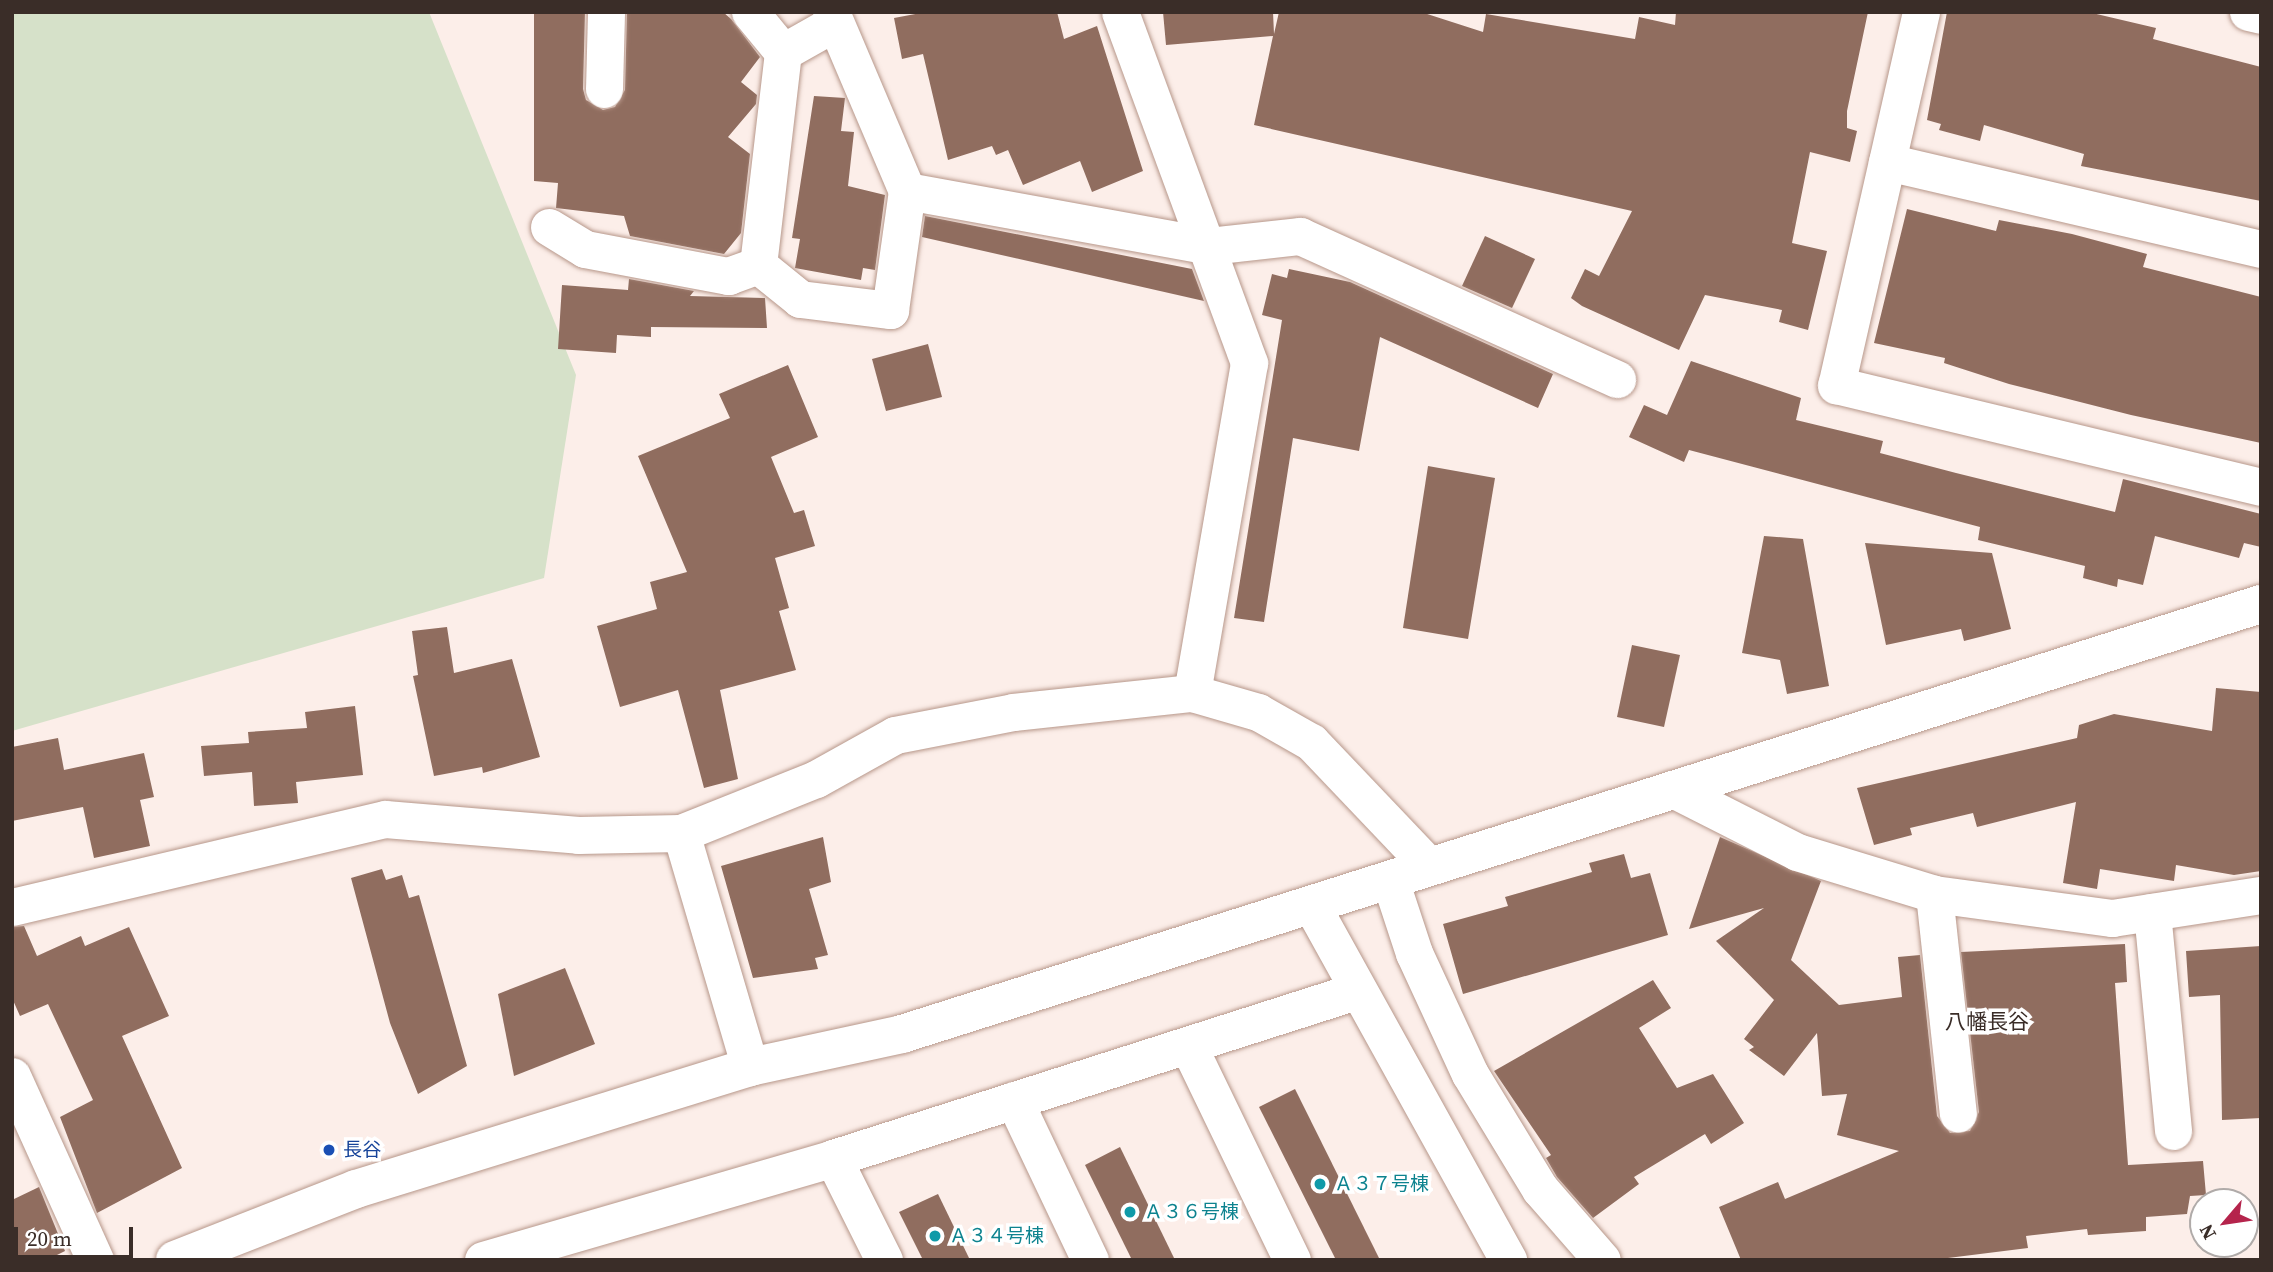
<!DOCTYPE html>
<meta charset="utf-8">
<style>
body{margin:0}
#map{position:relative;width:2273px;height:1272px;overflow:hidden;background:#fceee9;font-family:"Source Serif 4","Noto Sans JP",serif}
div>[style]{position:absolute}
.green>*{inset:0;background:#d6e1c9}
.building>*{inset:0;background:#906d5f}
.roads{filter:drop-shadow(0 0 2px #b7978a) drop-shadow(0 0 2px #b7978a)}
.street>*{height:37px;margin:-18.5px;padding:0 18.5px;transform-origin:18.5px;border-radius:18.5px;background:#fff}
.secondary>*{height:38px;margin:-19px;padding:0 19px;transform-origin:19px;border-radius:19px;background:#fff}
.dots>*{width:19px;height:19px;translate:-50% -50%;box-sizing:border-box;border:4px solid #fff;border-radius:50%}
span{translate:-50% -50%;white-space:nowrap;text-align:center;line-height:1.15;-webkit-text-stroke:7px #fff;paint-order:stroke}
.transit-label{font-size:19px;color:#164399}
.left{translate:0 -50%;text-align:left}
.culture-label{font-size:19px;color:#0d838f}
.neighbourhood-label{font-size:21px;color:#3a2d28}
.frame{position:absolute;inset:0;border:14px solid #3a2d28;pointer-events:none}
.north{position:absolute;left:2189px;top:1188px;width:70px;height:70px;box-sizing:border-box;background:#fff;border:2px solid #b0aba9;border-radius:50%;rotate:241deg;font-size:19px;font-weight:700;line-height:28px;text-align:center;color:#3a2d28}
.north::after{content:'';display:block;margin:auto;width:24px;height:32px;background:#b5244c;clip-path:polygon(50% 0,100% 100%,50% 72%,0 100%)}
.scale{position:absolute;left:14px;top:1227px;width:119px;height:32px;box-sizing:border-box;border:4px solid #3a2d28;border-top:0;padding-left:9px;font-size:21px;line-height:24px;white-space:nowrap;color:#3a2d28;-webkit-text-stroke:5px #fff;paint-order:stroke}
</style>
<div id="map">
<div class="green">
<i style="clip-path:polygon(12px 12px,429px 12px,576px 375px,544px 578px,12px 731px)"></i>
</div>
<div class="building">
<i style="clip-path:polygon(534px 12px,585px 12px,583px 89px,586px 100px,603px 110px,615px 107px,625px 90px,627px 12px,723px 12px,731px 19px,760px 57px,741px 82px,757px 95px,756px 104px,728px 137px,750px 154px,741px 233px,724px 254px,630px 236px,624px 216px,556px 208px,558px 183px,534px 181px)"></i>
<i style="clip-path:polygon(926px 12px,1057px 12px,1064px 39px,1097px 26px,1143px 171px,1092px 192px,1080px 161px,1023px 185px,1008px 150px,996px 155px,992px 146px,948px 160px,923px 54px,902px 59px,894px 18px)"></i>
<i style="clip-path:polygon(1163px 12px,1273px 12px,1274px 34px,1279px 12px,1421px 12px,1483px 32px,1486px 14px,1635px 39px,1639px 17px,1675px 25px,1676px 12px,1868px 12px,1847px 111px,1847px 128px,1857px 131px,1850px 162px,1810px 152px,1792px 243px,1827px 251px,1808px 330px,1779px 322px,1782px 310px,1705px 295px,1679px 350px,1582px 306px,1571px 298px,1585px 269px,1599px 276px,1632px 211px,1254px 125px,1273px 36px,1166px 45px)"></i>
<i style="clip-path:polygon(1947px 12px,2088px 12px,2156px 28px,2153px 39px,2261px 67px,2261px 201px,2081px 166px,2084px 154px,1984px 125px,1980px 141px,1939px 130px,1941px 124px,1927px 120px)"></i>
<i style="clip-path:polygon(814px 96px,845px 98px,841px 131px,854px 132px,848px 186px,885px 195px,875px 270px,863px 268px,861px 280px,795px 268px,800px 239px,792px 238px)"></i>
<i style="clip-path:polygon(1907px 209px,1996px 231px,1999px 220px,2072px 234px,2147px 254px,2143px 267px,2261px 297px,2261px 443px,2131px 415px,2009px 384px,1944px 363px,1945px 358px,1874px 343px)"></i>
<i style="clip-path:polygon(925px 216px,1192px 269px,1204px 301px,922px 237px)"></i>
<i style="clip-path:polygon(1485px 236px,1535px 259px,1512px 308px,1462px 286px)"></i>
<i style="clip-path:polygon(1289px 269px,1350px 282px,1553px 374px,1538px 408px,1380px 337px,1359px 451px,1293px 438px,1264px 622px,1234px 618px,1282px 320px,1262px 315px,1272px 274px,1287px 278px)"></i>
<i style="clip-path:polygon(629px 279px,694px 291px,690px 296px,765px 298px,767px 328px,651px 327px,651px 337px,617px 335px,616px 353px,558px 349px,562px 285px,628px 290px)"></i>
<i style="clip-path:polygon(928px 344px,942px 397px,886px 411px,872px 359px)"></i>
<i style="clip-path:polygon(1691px 361px,1801px 398px,1796px 420px,1883px 441px,1880px 453px,1956px 473px,2115px 512px,2123px 479px,2261px 514px,2261px 547px,2244px 543px,2239px 558px,2155px 536px,2143px 585px,2118px 579px,2117px 587px,2083px 578px,2085px 566px,1978px 540px,1980px 527px,1689px 450px,1684px 462px,1629px 437px,1644px 405px,1667px 415px)"></i>
<i style="clip-path:polygon(788px 365px,818px 437px,771px 457px,794px 513px,804px 510px,815px 546px,775px 558px,789px 608px,779px 611px,796px 670px,720px 690px,738px 779px,704px 788px,678px 690px,620px 707px,597px 626px,657px 609px,650px 582px,687px 572px,638px 456px,730px 418px,719px 394px)"></i>
<i style="clip-path:polygon(1428px 466px,1495px 478px,1468px 639px,1403px 628px)"></i>
<i style="clip-path:polygon(1764px 536px,1803px 539px,1829px 686px,1787px 694px,1780px 660px,1742px 653px)"></i>
<i style="clip-path:polygon(1865px 543px,1992px 553px,2011px 629px,1964px 641px,1961px 629px,1886px 645px)"></i>
<i style="clip-path:polygon(447px 627px,454px 673px,512px 659px,540px 757px,483px 773px,482px 767px,434px 776px,413px 676px,418px 675px,412px 631px)"></i>
<i style="clip-path:polygon(1632px 645px,1680px 655px,1664px 727px,1617px 717px)"></i>
<i style="clip-path:polygon(2216px 688px,2261px 692px,2261px 871px,2234px 875px,2176px 865px,2174px 881px,2100px 869px,2097px 889px,2063px 883px,2076px 802px,1977px 827px,1973px 813px,1910px 828px,1912px 835px,1874px 845px,1857px 788px,2077px 738px,2079px 725px,2114px 714px,2212px 731px)"></i>
<i style="clip-path:polygon(355px 706px,363px 775px,296px 782px,298px 803px,254px 806px,252px 772px,204px 776px,201px 746px,249px 743px,248px 732px,307px 728px,305px 712px)"></i>
<i style="clip-path:polygon(58px 738px,64px 770px,144px 753px,154px 797px,140px 800px,150px 846px,94px 858px,83px 807px,12px 821px,12px 747px)"></i>
<i style="clip-path:polygon(823px 837px,831px 882px,809px 889px,828px 955px,815px 958px,818px 969px,753px 978px,721px 866px)"></i>
<i style="clip-path:polygon(1720px 837px,1821px 881px,1791px 960px,1839px 1005px,1902px 997px,1898px 957px,1920px 955px,1937px 1116px,1950px 1133px,1970px 1131px,1979px 1112px,1961px 952px,2125px 944px,2127px 982px,2115px 983px,2128px 1165px,2203px 1161px,2206px 1195px,2190px 1196px,2187px 1214px,2146px 1217px,2146px 1231px,2088px 1235px,2087px 1229px,2026px 1236px,2028px 1248px,1932px 1260px,1741px 1260px,1719px 1207px,1778px 1182px,1785px 1199px,1899px 1151px,1837px 1135px,1847px 1094px,1822px 1096px,1817px 1033px,1784px 1076px,1749px 1050px,1754px 1047px,1744px 1039px,1774px 1000px,1716px 941px,1764px 908px,1689px 929px)"></i>
<i style="clip-path:polygon(1624px 854px,1631px 878px,1650px 873px,1668px 935px,1463px 994px,1443px 924px,1508px 906px,1505px 897px,1592px 872px,1589px 863px)"></i>
<i style="clip-path:polygon(382px 869px,386px 880px,402px 875px,409px 898px,419px 895px,467px 1066px,418px 1094px,390px 1023px,351px 878px)"></i>
<i style="clip-path:polygon(24px 926px,37px 956px,81px 936px,85px 946px,129px 927px,169px 1016px,122px 1036px,182px 1168px,97px 1213px,60px 1117px,93px 1100px,48px 1004px,20px 1016px,12px 998px,12px 927px)"></i>
<i style="clip-path:polygon(2261px 946px,2261px 1118px,2222px 1120px,2220px 995px,2189px 997px,2186px 951px)"></i>
<i style="clip-path:polygon(565px 968px,595px 1044px,514px 1076px,498px 994px)"></i>
<i style="clip-path:polygon(1653px 980px,1671px 1008px,1639px 1028px,1677px 1088px,1713px 1074px,1744px 1123px,1711px 1144px,1705px 1134px,1634px 1177px,1639px 1184px,1593px 1218px,1557px 1177px,1546px 1158px,1551px 1155px,1494px 1071px)"></i>
<i style="clip-path:polygon(1295px 1089px,1380px 1260px,1336px 1260px,1259px 1107px)"></i>
<i style="clip-path:polygon(1120px 1147px,1175px 1260px,1132px 1260px,1085px 1165px)"></i>
<i style="clip-path:polygon(39px 1187px,65px 1251px,47px 1260px,12px 1260px,12px 1200px)"></i>
<i style="clip-path:polygon(938px 1194px,970px 1260px,923px 1260px,899px 1212px)"></i>
</div>
<div class="roads">
<div class="street">
<i style="left:750px;top:12px;width:52px;rotate:50.5deg"></i>
<i style="left:831px;top:12px;width:194px;rotate:67deg"></i>
<i style="left:907px;top:191px;width:307px;rotate:10.3deg"></i>
<i style="left:1209px;top:246px;width:92px;rotate:-6.3deg"></i>
<i style="left:1300px;top:236px;width:348px;rotate:24.3deg"></i>
<i style="left:1120px;top:12px;width:374px;rotate:69.8deg"></i>
<i style="left:1249px;top:363px;width:335px;rotate:99.8deg"></i>
<i style="left:1921px;top:12px;width:383px;rotate:102.8deg"></i>
<i style="left:1836px;top:385px;width:437px;rotate:13.5deg"></i>
<i style="left:2248px;top:12px;width:13px;rotate:13deg"></i>
<i style="left:604px;top:89px;width:77px;rotate:-88.5deg"></i>
<i style="left:1887px;top:162px;width:384px;rotate:13.1deg"></i>
<i style="left:549px;top:227px;width:42px;rotate:31.4deg"></i>
<i style="left:585px;top:249px;width:146px;rotate:10.7deg"></i>
<i style="left:728px;top:276px;width:32px;rotate:-20deg"></i>
<i style="left:758px;top:265px;width:54px;rotate:39deg"></i>
<i style="left:800px;top:299px;width:91px;rotate:7deg"></i>
<i style="left:890px;top:310px;width:120px;rotate:-81.9deg"></i>
<i style="left:758px;top:265px;width:214px;rotate:-83.3deg"></i>
<i style="left:783px;top:52px;width:55px;rotate:-29.4deg"></i>
<i style="left:1673px;top:789px;width:139px;rotate:26.9deg"></i>
<i style="left:1797px;top:852px;width:143px;rotate:17deg"></i>
<i style="left:1934px;top:894px;width:180px;rotate:7.7deg"></i>
<i style="left:2112px;top:918px;width:151px;rotate:-8.8deg"></i>
<i style="left:681px;top:833px;width:244px;rotate:73.6deg"></i>
<i style="left:1390px;top:880px;width:77px;rotate:71.8deg"></i>
<i style="left:1414px;top:953px;width:133px;rotate:65.2deg"></i>
<i style="left:1470px;top:1074px;width:135px;rotate:58.7deg"></i>
<i style="left:1540px;top:1189px;width:94px;rotate:48.9deg"></i>
<i style="left:1934px;top:894px;width:221px;rotate:83.8deg"></i>
<i style="left:1312px;top:906px;width:405px;rotate:61deg"></i>
<i style="left:12px;top:907px;width:383px;rotate:-13.3deg"></i>
<i style="left:385px;top:819px;width:194px;rotate:4.7deg"></i>
<i style="left:578px;top:835px;width:103px;rotate:-1.1deg"></i>
<i style="left:681px;top:833px;width:145px;rotate:-21.8deg"></i>
<i style="left:816px;top:779px;width:90px;rotate:-29.1deg"></i>
<i style="left:895px;top:735px;width:120px;rotate:-11deg"></i>
<i style="left:1013px;top:712px;width:180px;rotate:-6.1deg"></i>
<i style="left:1192px;top:693px;width:69px;rotate:16.1deg"></i>
<i style="left:1258px;top:712px;width:61px;rotate:29.5deg"></i>
<i style="left:1311px;top:742px;width:171px;rotate:46.4deg"></i>
<i style="left:2152px;top:912px;width:220px;rotate:84.5deg"></i>
<i style="left:1188px;top:1045px;width:239px;rotate:64.2deg"></i>
<i style="left:12px;top:1076px;width:202px;rotate:65.7deg"></i>
<i style="left:1014px;top:1100px;width:177px;rotate:64.6deg"></i>
<i style="left:833px;top:1158px;width:114px;rotate:63.4deg"></i>
<i style="left:483px;top:1260px;width:365px;rotate:-16.2deg"></i>
<i style="left:833px;top:1158px;width:549px;rotate:-17.71deg"></i>
</div>
<div class="secondary">
<i style="left:175px;top:1260px;width:194px;rotate:-21.4deg"></i>
<i style="left:356px;top:1189px;width:412px;rotate:-17.2deg"></i>
<i style="left:750px;top:1067px;width:156px;rotate:-12.2deg"></i>
<i style="left:902px;top:1034px;width:1425px;rotate:-17.56deg"></i>
</div>
</div>
<div class="dots">
<i style="left:329px;top:1150px;background:#1a4fb4"></i>
<i style="left:1320px;top:1184px;background:#0f9aa8"></i>
<i style="left:1130px;top:1212px;background:#0f9aa8"></i>
<i style="left:935px;top:1236px;background:#0f9aa8"></i>
</div>
<div class="transit-label">
<span class="left" style="left:343px;top:1150px">長谷</span>
</div>
<div class="culture-label">
<span class="left" style="left:1334px;top:1184px">Ａ３７号棟</span>
<span class="left" style="left:1144px;top:1212px">Ａ３６号棟</span>
<span class="left" style="left:949px;top:1236px">Ａ３４号棟</span>
</div>
<div class="neighbourhood-label">
<span style="left:1987px;top:1022px">八幡長谷</span>
</div>
<div class="frame"></div>
<div class="north">N</div>
<div class="scale">20 m</div>
</div>
